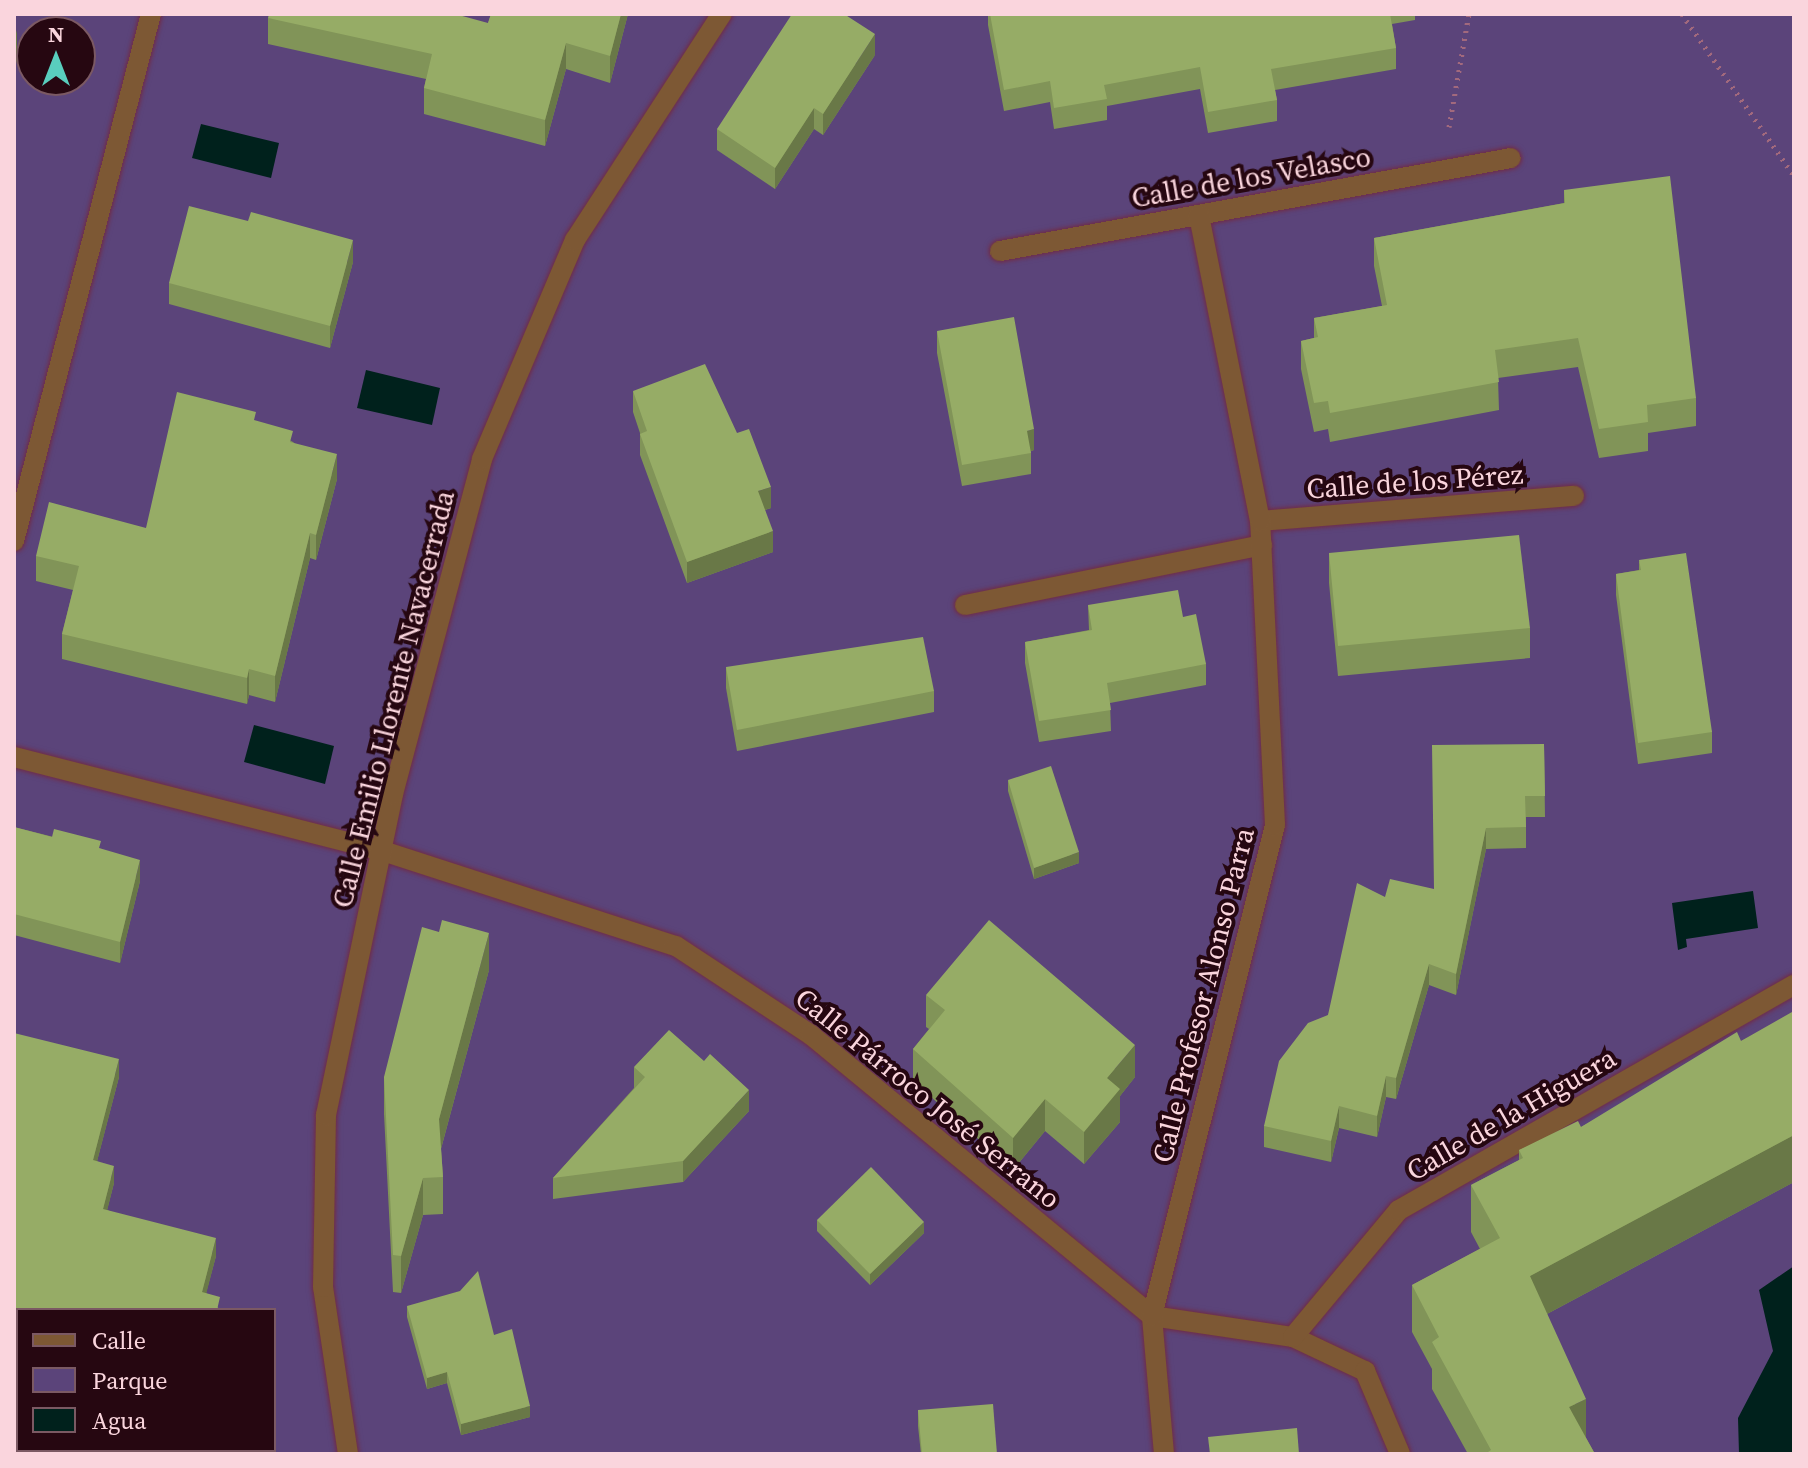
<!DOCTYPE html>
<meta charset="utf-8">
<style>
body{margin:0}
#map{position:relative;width:1808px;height:1468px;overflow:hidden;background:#520726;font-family:"Source Serif 4",serif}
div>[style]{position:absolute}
.green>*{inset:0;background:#5b447a}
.water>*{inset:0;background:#00211c}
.path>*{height:5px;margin-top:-2.5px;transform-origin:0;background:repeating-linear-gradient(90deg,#a2697d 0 2px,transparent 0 8px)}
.roads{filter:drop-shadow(0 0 2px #702c47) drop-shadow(0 0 2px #702c47)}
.minor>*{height:20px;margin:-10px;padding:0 10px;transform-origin:10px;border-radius:10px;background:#7d5834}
.wall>*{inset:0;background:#819458}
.shaded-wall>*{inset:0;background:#697847}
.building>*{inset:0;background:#96ac66}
span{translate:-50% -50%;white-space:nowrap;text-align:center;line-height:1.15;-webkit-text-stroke:8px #260711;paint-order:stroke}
.street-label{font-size:28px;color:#fad5dd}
.frame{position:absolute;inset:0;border:16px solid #fad5dd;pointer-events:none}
.legend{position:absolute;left:16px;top:1308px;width:260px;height:144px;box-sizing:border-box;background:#260711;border:2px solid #7b5963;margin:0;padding:10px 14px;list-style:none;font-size:24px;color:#fad5dd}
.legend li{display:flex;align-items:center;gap:16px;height:40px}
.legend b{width:40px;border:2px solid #7b5963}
.north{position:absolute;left:16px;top:16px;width:80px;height:80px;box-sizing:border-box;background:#260711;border:2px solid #7b5963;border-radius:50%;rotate:0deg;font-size:22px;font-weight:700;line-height:32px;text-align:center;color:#fad5dd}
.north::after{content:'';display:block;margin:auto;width:28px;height:36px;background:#59cebe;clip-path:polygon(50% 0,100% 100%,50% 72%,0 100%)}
</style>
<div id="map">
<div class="green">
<i style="clip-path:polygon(evenodd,14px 14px,1794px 14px,1794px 1454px,14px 1454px,14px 14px,32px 32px,80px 32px,80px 80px,32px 80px,32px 32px,14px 14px,18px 1310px,274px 1310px,274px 1450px,18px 1450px,18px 1310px)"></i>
</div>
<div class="water">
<i style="clip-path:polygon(201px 124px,279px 143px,271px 178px,192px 158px)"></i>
<i style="clip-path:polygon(366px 370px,440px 388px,432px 425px,357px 408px)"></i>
<i style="clip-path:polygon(254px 725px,334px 746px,325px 784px,244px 762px)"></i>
<i style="clip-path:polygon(1753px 891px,1758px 928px,1686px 939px,1687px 947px,1678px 950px,1672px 903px)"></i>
<i style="clip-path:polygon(1794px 1266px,1794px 1454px,1739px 1454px,1738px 1418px,1773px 1351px,1759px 1290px)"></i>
</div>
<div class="path">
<i style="left:1682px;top:14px;width:197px;rotate:55.3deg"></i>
<i style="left:1449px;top:127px;width:115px;rotate:-80deg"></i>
</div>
<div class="roads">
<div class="minor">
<i style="left:1000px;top:251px;width:519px;rotate:-10.31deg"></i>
<i style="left:1260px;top:521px;width:315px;rotate:-4.6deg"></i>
<i style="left:14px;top:541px;width:545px;rotate:-75.43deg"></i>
<i style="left:965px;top:605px;width:303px;rotate:-11.4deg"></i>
<i style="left:14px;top:757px;width:378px;rotate:14.3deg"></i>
<i style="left:380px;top:850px;width:311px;rotate:18deg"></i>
<i style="left:676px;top:946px;width:162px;rotate:33.4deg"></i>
<i style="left:811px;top:1035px;width:442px;rotate:39.5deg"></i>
<i style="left:1152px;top:1316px;width:143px;rotate:8.5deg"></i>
<i style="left:1293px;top:1337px;width:80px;rotate:25.3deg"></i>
<i style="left:1365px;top:1371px;width:90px;rotate:67.1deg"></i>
<i style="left:1293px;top:1337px;width:165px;rotate:-50.2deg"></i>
<i style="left:1399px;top:1210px;width:455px;rotate:-29.7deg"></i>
<i style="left:348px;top:1454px;width:169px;rotate:-98.5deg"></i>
<i style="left:323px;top:1287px;width:172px;rotate:-89deg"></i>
<i style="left:326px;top:1115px;width:328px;rotate:-78.2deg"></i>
<i style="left:393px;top:794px;width:347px;rotate:-75.1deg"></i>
<i style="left:482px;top:459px;width:238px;rotate:-67deg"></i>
<i style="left:575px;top:240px;width:270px;rotate:-57deg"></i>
<i style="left:1164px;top:1454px;width:139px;rotate:-95deg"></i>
<i style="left:1152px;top:1316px;width:506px;rotate:-75.94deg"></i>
<i style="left:1275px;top:825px;width:304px;rotate:-92.8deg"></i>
<i style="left:1260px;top:521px;width:312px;rotate:-101.3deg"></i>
</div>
</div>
<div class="wall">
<i style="clip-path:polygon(491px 14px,628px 14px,610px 83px,566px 69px,545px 146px,424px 114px,424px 88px,426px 79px,268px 44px,268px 18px,488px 23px)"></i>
<i style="clip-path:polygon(988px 14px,1415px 14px,1415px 20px,1392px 24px,1396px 48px,1396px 69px,1275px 90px,1277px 100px,1277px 121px,1208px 133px,1200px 89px,1107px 106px,1107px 120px,1054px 129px,1050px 102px,1004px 111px,988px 25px)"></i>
<i style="clip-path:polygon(875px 55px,823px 135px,814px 129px,775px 189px,717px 150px,717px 129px)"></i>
<i style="clip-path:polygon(1564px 190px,1696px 398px,1696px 426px,1648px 433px,1648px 451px,1599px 458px,1578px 367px,1498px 378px,1499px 410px,1330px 442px,1328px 429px,1314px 432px,1301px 369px,1301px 341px,1314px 338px,1314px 318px,1382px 306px,1374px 266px,1374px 238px,1564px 203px)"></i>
<i style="clip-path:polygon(353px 262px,330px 348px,169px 304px,169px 283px)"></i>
<i style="clip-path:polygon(937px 331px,1034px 450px,1031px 451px,1031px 474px,962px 486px,937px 353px)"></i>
<i style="clip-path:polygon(633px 391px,771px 508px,765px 510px,773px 552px,687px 583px,640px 455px,640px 433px,633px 412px)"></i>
<i style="clip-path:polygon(256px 421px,293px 442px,337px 479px,316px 560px,310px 558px,275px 702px,249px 695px,247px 704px,62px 659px,62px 634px,73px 590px,36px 581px,36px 556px,146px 528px)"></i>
<i style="clip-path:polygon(1329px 553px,1530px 628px,1530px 658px,1338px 676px,1329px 583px)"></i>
<i style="clip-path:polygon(1639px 560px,1712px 732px,1712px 753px,1638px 764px,1616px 595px,1616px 574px,1639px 570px)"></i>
<i style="clip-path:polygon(1088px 605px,1183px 617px,1206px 664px,1206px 685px,1110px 703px,1111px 731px,1039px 742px,1025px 663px,1025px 642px,1089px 630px)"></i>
<i style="clip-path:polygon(726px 667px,934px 691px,934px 712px,737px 751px,726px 688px)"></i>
<i style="clip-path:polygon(1544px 744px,1545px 817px,1526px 817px,1526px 848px,1486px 849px,1456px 995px,1429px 985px,1396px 1099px,1386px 1097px,1377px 1137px,1339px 1128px,1331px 1162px,1264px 1147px,1264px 1126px,1328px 1015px,1385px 897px,1434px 889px)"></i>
<i style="clip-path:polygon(1008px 780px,1079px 863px,1034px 879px,1008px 791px)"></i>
<i style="clip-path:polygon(14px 827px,101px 849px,140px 881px,120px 963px,14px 935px)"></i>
<i style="clip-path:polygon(489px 970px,441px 1149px,443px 1177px,443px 1214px,423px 1215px,401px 1293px,393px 1292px,384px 1114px,384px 1077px)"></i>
<i style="clip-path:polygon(926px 995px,1135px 1077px,1120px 1096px,1120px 1122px,1084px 1164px,1045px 1131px,1013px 1170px,913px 1081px,913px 1049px,929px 1029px,926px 1027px)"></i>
<i style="clip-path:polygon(1794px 1016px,1794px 1182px,1547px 1314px,1586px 1438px,1595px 1454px,1468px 1454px,1432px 1389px,1432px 1369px,1412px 1332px,1412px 1285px,1480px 1249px,1471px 1232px,1471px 1185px,1519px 1160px,1519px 1150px,1581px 1127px,1741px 1041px)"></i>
<i style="clip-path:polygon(14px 1033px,119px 1077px,97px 1161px,114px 1183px,107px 1210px,216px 1256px,206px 1293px,220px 1310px,18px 1310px,18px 1333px,14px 1332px)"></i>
<i style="clip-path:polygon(634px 1067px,749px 1111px,683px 1182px,553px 1199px,553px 1178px,634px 1088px)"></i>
<i style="clip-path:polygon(817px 1220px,924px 1233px,870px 1285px,817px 1231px)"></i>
<i style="clip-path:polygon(407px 1306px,494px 1335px,530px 1417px,461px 1435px,447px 1383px,427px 1389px,407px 1317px)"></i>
<i style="clip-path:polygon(918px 1410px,997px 1454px,921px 1454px,918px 1426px)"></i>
</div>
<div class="shaded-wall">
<i style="clip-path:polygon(621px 14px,628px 14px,610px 83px,610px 56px)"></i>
<i style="clip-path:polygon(17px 30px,17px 60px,14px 71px,14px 41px)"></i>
<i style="clip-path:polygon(875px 34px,875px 55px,823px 135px,823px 114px)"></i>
<i style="clip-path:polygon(566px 43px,566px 69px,545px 146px,545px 120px)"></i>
<i style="clip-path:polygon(814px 108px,814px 129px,775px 189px,775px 168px)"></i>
<i style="clip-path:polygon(353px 240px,353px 262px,330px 348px,330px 326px)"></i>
<i style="clip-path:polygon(1034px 429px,1034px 450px,1027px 452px,1027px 431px)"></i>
<i style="clip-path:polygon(337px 454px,337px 479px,316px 560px,316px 535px)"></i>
<i style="clip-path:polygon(771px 487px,771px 508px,758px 512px,758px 491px)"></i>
<i style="clip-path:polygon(773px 531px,773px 552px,687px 583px,687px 562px)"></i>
<i style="clip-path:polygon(310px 533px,310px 558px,275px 702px,275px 676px)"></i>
<i style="clip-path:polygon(249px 669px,249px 695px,247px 704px,247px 678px)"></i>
<i style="clip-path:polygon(1486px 828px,1486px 849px,1456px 995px,1456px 974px)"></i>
<i style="clip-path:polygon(1079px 852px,1079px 863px,1034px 879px,1034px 868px)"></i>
<i style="clip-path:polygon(140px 860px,140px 881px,120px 963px,120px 942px)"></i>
<i style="clip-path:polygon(489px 933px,489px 970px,439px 1156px,439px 1119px)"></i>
<i style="clip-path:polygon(1429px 964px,1429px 985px,1396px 1099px,1396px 1078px)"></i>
<i style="clip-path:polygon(1135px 1045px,1135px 1077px,1120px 1096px,1120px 1122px,1084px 1164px,1084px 1132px,1107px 1078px)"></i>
<i style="clip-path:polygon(119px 1059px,119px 1077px,93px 1177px,93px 1160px)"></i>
<i style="clip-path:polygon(1386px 1076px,1386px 1097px,1377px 1137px,1377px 1116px)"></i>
<i style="clip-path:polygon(749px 1090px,749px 1111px,683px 1182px,683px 1161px)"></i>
<i style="clip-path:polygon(1045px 1099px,1045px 1131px,1013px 1170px,1013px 1138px)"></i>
<i style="clip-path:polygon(1339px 1106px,1339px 1128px,1331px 1162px,1331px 1141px)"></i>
<i style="clip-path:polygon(1794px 1135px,1794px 1182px,1530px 1323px,1530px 1276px)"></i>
<i style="clip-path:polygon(114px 1166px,114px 1183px,103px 1227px,103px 1209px)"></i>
<i style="clip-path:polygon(423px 1178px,423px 1215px,401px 1293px,401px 1256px)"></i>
<i style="clip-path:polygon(924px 1222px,924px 1233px,870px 1285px,870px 1274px)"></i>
<i style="clip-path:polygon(216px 1238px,216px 1256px,202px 1310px,202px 1292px)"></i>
<i style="clip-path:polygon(447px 1372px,447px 1383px,427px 1389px,427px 1378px)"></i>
<i style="clip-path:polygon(1586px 1399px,1586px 1445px,1569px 1407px)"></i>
<i style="clip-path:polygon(530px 1406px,530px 1417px,461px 1435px,461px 1424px)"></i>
</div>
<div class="building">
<i style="clip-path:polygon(269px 14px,455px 14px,488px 23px,491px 14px,621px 14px,610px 56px,566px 43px,545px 120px,424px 88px,432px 54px,268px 18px)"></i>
<i style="clip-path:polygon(792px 14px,844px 14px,875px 34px,823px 114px,814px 108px,775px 168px,717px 129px)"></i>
<i style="clip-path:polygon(990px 14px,1390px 14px,1396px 48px,1271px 69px,1277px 100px,1208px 112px,1200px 67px,1104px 85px,1107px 99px,1054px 108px,1050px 81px,1004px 90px)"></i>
<i style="clip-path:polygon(1670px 176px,1696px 398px,1647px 405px,1648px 422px,1599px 429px,1578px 338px,1495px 350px,1499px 382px,1330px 413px,1328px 401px,1314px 403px,1301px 341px,1318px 337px,1314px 318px,1387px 305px,1374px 238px,1565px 203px,1564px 190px)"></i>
<i style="clip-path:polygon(189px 206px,248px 221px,251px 212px,353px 240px,330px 326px,169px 283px)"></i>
<i style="clip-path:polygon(1014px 317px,1034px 429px,1027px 431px,1031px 453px,962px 465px,937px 331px)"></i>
<i style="clip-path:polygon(705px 364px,737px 433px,749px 429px,771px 487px,758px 491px,773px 531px,687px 562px,640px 434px,647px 431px,633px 391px)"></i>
<i style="clip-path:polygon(177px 392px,256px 412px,254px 420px,293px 431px,290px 442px,337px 454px,316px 535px,310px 533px,275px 676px,249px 669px,247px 678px,62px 634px,79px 566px,36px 556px,49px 502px,146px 528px)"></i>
<i style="clip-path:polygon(1519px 535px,1530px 628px,1338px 646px,1329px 553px)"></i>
<i style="clip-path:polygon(1686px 553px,1712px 732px,1638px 743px,1616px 574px,1641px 570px,1639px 560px)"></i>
<i style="clip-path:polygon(1178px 590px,1183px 617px,1196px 614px,1206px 664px,1107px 683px,1111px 710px,1039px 721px,1025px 642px,1092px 630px,1088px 605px)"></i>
<i style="clip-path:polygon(923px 637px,934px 691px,737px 730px,726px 667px)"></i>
<i style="clip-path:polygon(1544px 744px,1545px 796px,1525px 796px,1526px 827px,1486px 828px,1456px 974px,1429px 964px,1396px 1078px,1386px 1076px,1377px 1116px,1339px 1106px,1331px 1141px,1264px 1126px,1279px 1061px,1308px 1023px,1328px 1015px,1357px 883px,1385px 897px,1390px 879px,1434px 889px,1432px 745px)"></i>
<i style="clip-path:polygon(1051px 766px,1079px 852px,1034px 868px,1008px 780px)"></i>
<i style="clip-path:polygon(14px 827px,52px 837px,54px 829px,101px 841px,99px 848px,140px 860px,120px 942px,14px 914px)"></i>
<i style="clip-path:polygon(442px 920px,489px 933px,439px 1119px,443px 1177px,423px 1178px,401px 1256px,393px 1255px,384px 1077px,422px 927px,439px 932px)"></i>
<i style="clip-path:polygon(989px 920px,1135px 1045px,1107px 1078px,1120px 1089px,1084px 1132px,1045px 1099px,1013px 1138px,913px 1049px,945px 1010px,926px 995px)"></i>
<i style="clip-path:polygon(1792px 1012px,1794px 1016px,1794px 1135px,1530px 1276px,1586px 1399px,1569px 1407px,1595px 1454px,1485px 1454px,1491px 1450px,1432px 1342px,1439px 1337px,1412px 1285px,1500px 1238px,1471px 1185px,1523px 1158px,1519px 1150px,1578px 1121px,1581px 1127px,1737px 1032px,1741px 1041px)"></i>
<i style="clip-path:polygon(669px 1030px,704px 1061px,710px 1054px,749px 1090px,683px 1161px,553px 1178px,645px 1077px,634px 1067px)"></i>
<i style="clip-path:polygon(14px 1033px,119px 1059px,93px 1160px,114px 1166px,103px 1209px,216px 1238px,202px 1292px,220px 1297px,217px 1310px,18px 1310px,18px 1315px,14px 1314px)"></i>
<i style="clip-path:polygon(871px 1167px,924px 1222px,870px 1274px,817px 1220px)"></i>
<i style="clip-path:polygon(478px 1271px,494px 1335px,512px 1329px,530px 1406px,461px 1424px,447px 1372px,427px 1378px,407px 1306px,460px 1291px)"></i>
<i style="clip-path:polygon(993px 1404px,997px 1454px,922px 1454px,918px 1410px)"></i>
<i style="clip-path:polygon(1297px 1428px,1299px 1454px,1210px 1454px,1208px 1437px)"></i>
</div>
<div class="street-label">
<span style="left:1251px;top:177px;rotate:-10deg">Calle de los Velasco</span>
<span style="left:1415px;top:481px;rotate:-4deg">Calle de los Pérez</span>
<span style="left:393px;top:699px;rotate:-76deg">Calle Emilio Llorente Navacerrada</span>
<span style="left:1203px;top:995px;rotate:-76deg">Calle Profesor Alonso Parra</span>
<span style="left:928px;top:1098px;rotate:39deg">Calle Párroco José Serrano</span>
<span style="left:1511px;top:1114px;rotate:-30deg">Calle de la Higuera</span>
</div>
<div class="frame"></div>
<ul class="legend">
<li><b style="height:10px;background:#7d5834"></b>Calle</li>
<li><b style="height:22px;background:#5b447a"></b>Parque</li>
<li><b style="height:22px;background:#00211c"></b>Agua</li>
</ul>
<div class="north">N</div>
</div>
